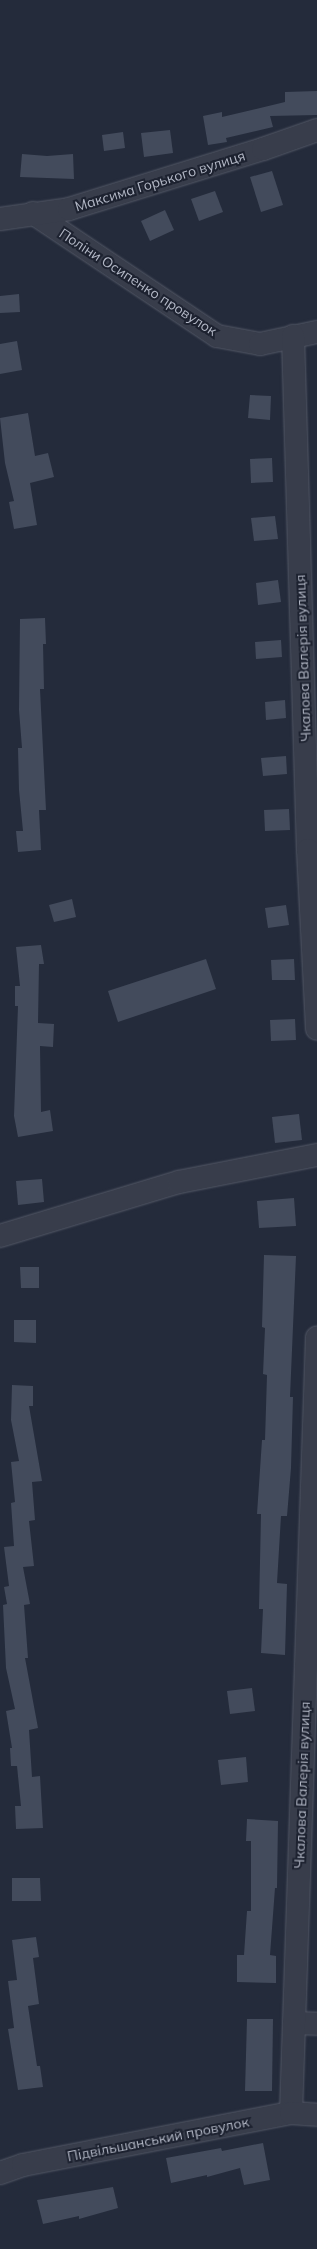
<!DOCTYPE html>
<meta charset="utf-8">
<style>
body{margin:0}
#map{position:relative;width:317px;height:2249px;overflow:hidden;background:#242b3b;font-family:Mulish,sans-serif}
div>[style]{position:absolute}
.building>*{inset:0;background:#434b5c}
.roads{filter:drop-shadow(0 0 1px #535866) drop-shadow(0 0 1px #535866)}
.minor>*{height:22px;margin:-11px;padding:0 11px;transform-origin:11px;border-radius:11px;background:#383d4b}
span{translate:-50% -50%;white-space:nowrap;text-align:center;line-height:1.15;-webkit-text-stroke:4px #1d2230;paint-order:stroke}
.street-label{font-size:14px;color:#b3b8c6}
</style>
<div id="map">
<div class="building">
<i style="clip-path:polygon(317px 91px,317px 115px,270px 116px,273px 127px,226px 138px,227px 142px,208px 145px,203px 116px,222px 112px,222px 117px,285px 102px,285px 92px)"></i>
<i style="clip-path:polygon(170px 130px,173px 153px,144px 157px,141px 133px)"></i>
<i style="clip-path:polygon(123px 132px,125px 148px,104px 151px,102px 135px)"></i>
<i style="clip-path:polygon(22px 154px,47px 156px,73px 154px,74px 179px,20px 177px)"></i>
<i style="clip-path:polygon(272px 171px,283px 205px,261px 212px,250px 177px)"></i>
<i style="clip-path:polygon(215px 191px,223px 212px,199px 221px,191px 199px)"></i>
<i style="clip-path:polygon(165px 210px,174px 230px,150px 241px,141px 221px)"></i>
<i style="clip-path:polygon(19px 294px,20px 312px,0 313px,0 296px)"></i>
<i style="clip-path:polygon(17px 341px,22px 370px,0 374px,0 344px)"></i>
<i style="clip-path:polygon(250px 395px,271px 396px,270px 420px,248px 418px)"></i>
<i style="clip-path:polygon(28px 413px,35px 456px,48px 453px,54px 477px,30px 483px,37px 525px,14px 529px,9px 502px,14px 501px,5px 463px,0 418px)"></i>
<i style="clip-path:polygon(272px 458px,273px 482px,251px 483px,250px 459px)"></i>
<i style="clip-path:polygon(275px 516px,278px 539px,254px 541px,251px 518px)"></i>
<i style="clip-path:polygon(278px 580px,281px 602px,258px 605px,256px 583px)"></i>
<i style="clip-path:polygon(45px 618px,46px 644px,43px 644px,44px 689px,40px 689px,46px 810px,39px 810px,41px 850px,18px 852px,16px 831px,23px 831px,19px 790px,18px 748px,22px 748px,19px 710px,20px 619px)"></i>
<i style="clip-path:polygon(281px 640px,282px 657px,256px 659px,255px 642px)"></i>
<i style="clip-path:polygon(285px 700px,286px 718px,266px 720px,265px 702px)"></i>
<i style="clip-path:polygon(286px 756px,287px 774px,263px 776px,261px 758px)"></i>
<i style="clip-path:polygon(289px 809px,290px 830px,265px 831px,264px 810px)"></i>
<i style="clip-path:polygon(72px 899px,76px 917px,54px 922px,49px 905px)"></i>
<i style="clip-path:polygon(286px 905px,289px 925px,268px 928px,265px 908px)"></i>
<i style="clip-path:polygon(41px 945px,44px 964px,39px 964px,38px 1023px,54px 1024px,53px 1047px,40px 1046px,41px 1112px,50px 1110px,53px 1131px,18px 1137px,14px 1116px,18px 1006px,15px 1006px,15px 986px,20px 986px,16px 947px)"></i>
<i style="clip-path:polygon(206px 959px,216px 989px,118px 1022px,108px 991px)"></i>
<i style="clip-path:polygon(294px 959px,295px 980px,272px 980px,271px 960px)"></i>
<i style="clip-path:polygon(295px 1019px,296px 1040px,271px 1041px,270px 1020px)"></i>
<i style="clip-path:polygon(299px 1114px,302px 1140px,275px 1143px,272px 1117px)"></i>
<i style="clip-path:polygon(42px 1179px,44px 1202px,18px 1205px,16px 1181px)"></i>
<i style="clip-path:polygon(294px 1198px,296px 1226px,259px 1228px,257px 1201px)"></i>
<i style="clip-path:polygon(264px 1255px,296px 1256px,290px 1397px,293px 1397px,291px 1468px,287px 1516px,281px 1516px,277px 1583px,287px 1584px,285px 1655px,261px 1653px,263px 1609px,259px 1609px,261px 1514px,257px 1514px,262px 1440px,265px 1440px,267px 1375px,263px 1374px,265px 1328px,262px 1327px)"></i>
<i style="clip-path:polygon(20px 1267px,39px 1267px,39px 1288px,21px 1288px)"></i>
<i style="clip-path:polygon(14px 1320px,36px 1320px,36px 1343px,14px 1342px)"></i>
<i style="clip-path:polygon(12px 1385px,33px 1386px,33px 1406px,29px 1406px,42px 1481px,32px 1482px,35px 1520px,29px 1521px,34px 1566px,23px 1567px,30px 1604px,24px 1605px,28px 1658px,25px 1658px,38px 1728px,29px 1730px,32px 1777px,40px 1776px,43px 1828px,16px 1829px,15px 1806px,21px 1806px,17px 1766px,11px 1766px,10px 1748px,12px 1748px,6px 1711px,15px 1709px,6px 1668px,3px 1605px,7px 1604px,4px 1587px,9px 1586px,4px 1547px,14px 1546px,11px 1503px,15px 1502px,11px 1462px,19px 1461px,11px 1420px)"></i>
<i style="clip-path:polygon(252px 1688px,255px 1711px,230px 1714px,227px 1691px)"></i>
<i style="clip-path:polygon(246px 1757px,248px 1782px,221px 1785px,218px 1760px)"></i>
<i style="clip-path:polygon(247px 1819px,278px 1821px,277px 1888px,275px 1888px,270px 1955px,276px 1956px,276px 1983px,237px 1982px,237px 1955px,244px 1955px,247px 1911px,251px 1911px,251px 1841px,246px 1841px)"></i>
<i style="clip-path:polygon(12px 1878px,40px 1878px,41px 1901px,12px 1901px)"></i>
<i style="clip-path:polygon(36px 1937px,39px 1957px,33px 1958px,39px 2004px,28px 2006px,37px 2066px,40px 2066px,43px 2087px,18px 2090px,8px 2029px,14px 2028px,8px 1981px,17px 1980px,12px 1940px)"></i>
<i style="clip-path:polygon(247px 2019px,273px 2019px,272px 2091px,245px 2091px)"></i>
<i style="clip-path:polygon(263px 2143px,270px 2180px,244px 2185px,240px 2168px,207px 2177px,207px 2175px,171px 2183px,166px 2158px,221px 2148px,222px 2151px)"></i>
<i style="clip-path:polygon(113px 2187px,118px 2208px,79px 2219px,79px 2216px,43px 2224px,37px 2200px)"></i>
</div>
<div class="roads">
<div class="minor">
<i style="left:33px;top:213px;width:221px;rotate:33.8deg"></i>
<i style="left:217px;top:336px;width:44px;rotate:10.5deg"></i>
<i style="left:260px;top:344px;width:58px;rotate:-11.9deg"></i>
<i style="left:0;top:219px;width:70px;rotate:-8.2deg"></i>
<i style="left:69px;top:209px;width:203px;rotate:-17.2deg"></i>
<i style="left:263px;top:149px;width:57px;rotate:-19.4deg"></i>
<i style="left:293px;top:336px;width:514px;rotate:88.33deg"></i>
<i style="left:308px;top:850px;width:179px;rotate:87.1deg"></i>
<i style="left:0;top:1236px;width:187px;rotate:-16.8deg"></i>
<i style="left:179px;top:1182px;width:141px;rotate:-11.1deg"></i>
<i style="left:294px;top:2023px;width:23px;rotate:2deg"></i>
<i style="left:291px;top:2113px;width:776px;rotate:-88.08deg"></i>
<i style="left:0;top:2173px;width:24px;rotate:-19deg"></i>
<i style="left:23px;top:2165px;width:273px;rotate:-11deg"></i>
<i style="left:291px;top:2113px;width:26px;rotate:4deg"></i>
</div>
</div>
<div class="street-label">
<span style="left:160px;top:181px;rotate:-17deg">Максима Горького вулиця</span>
<span style="left:138px;top:282px;rotate:33deg">Поліни Осипенко провулок</span>
<span style="left:303px;top:658px;rotate:-92deg">Чкалова Валерія вулиця</span>
<span style="left:302px;top:1785px;rotate:-88deg">Чкалова Валерія вулиця</span>
<span style="left:158px;top:2139px;rotate:-11deg">Підвільшанський провулок</span>
</div>
</div>
